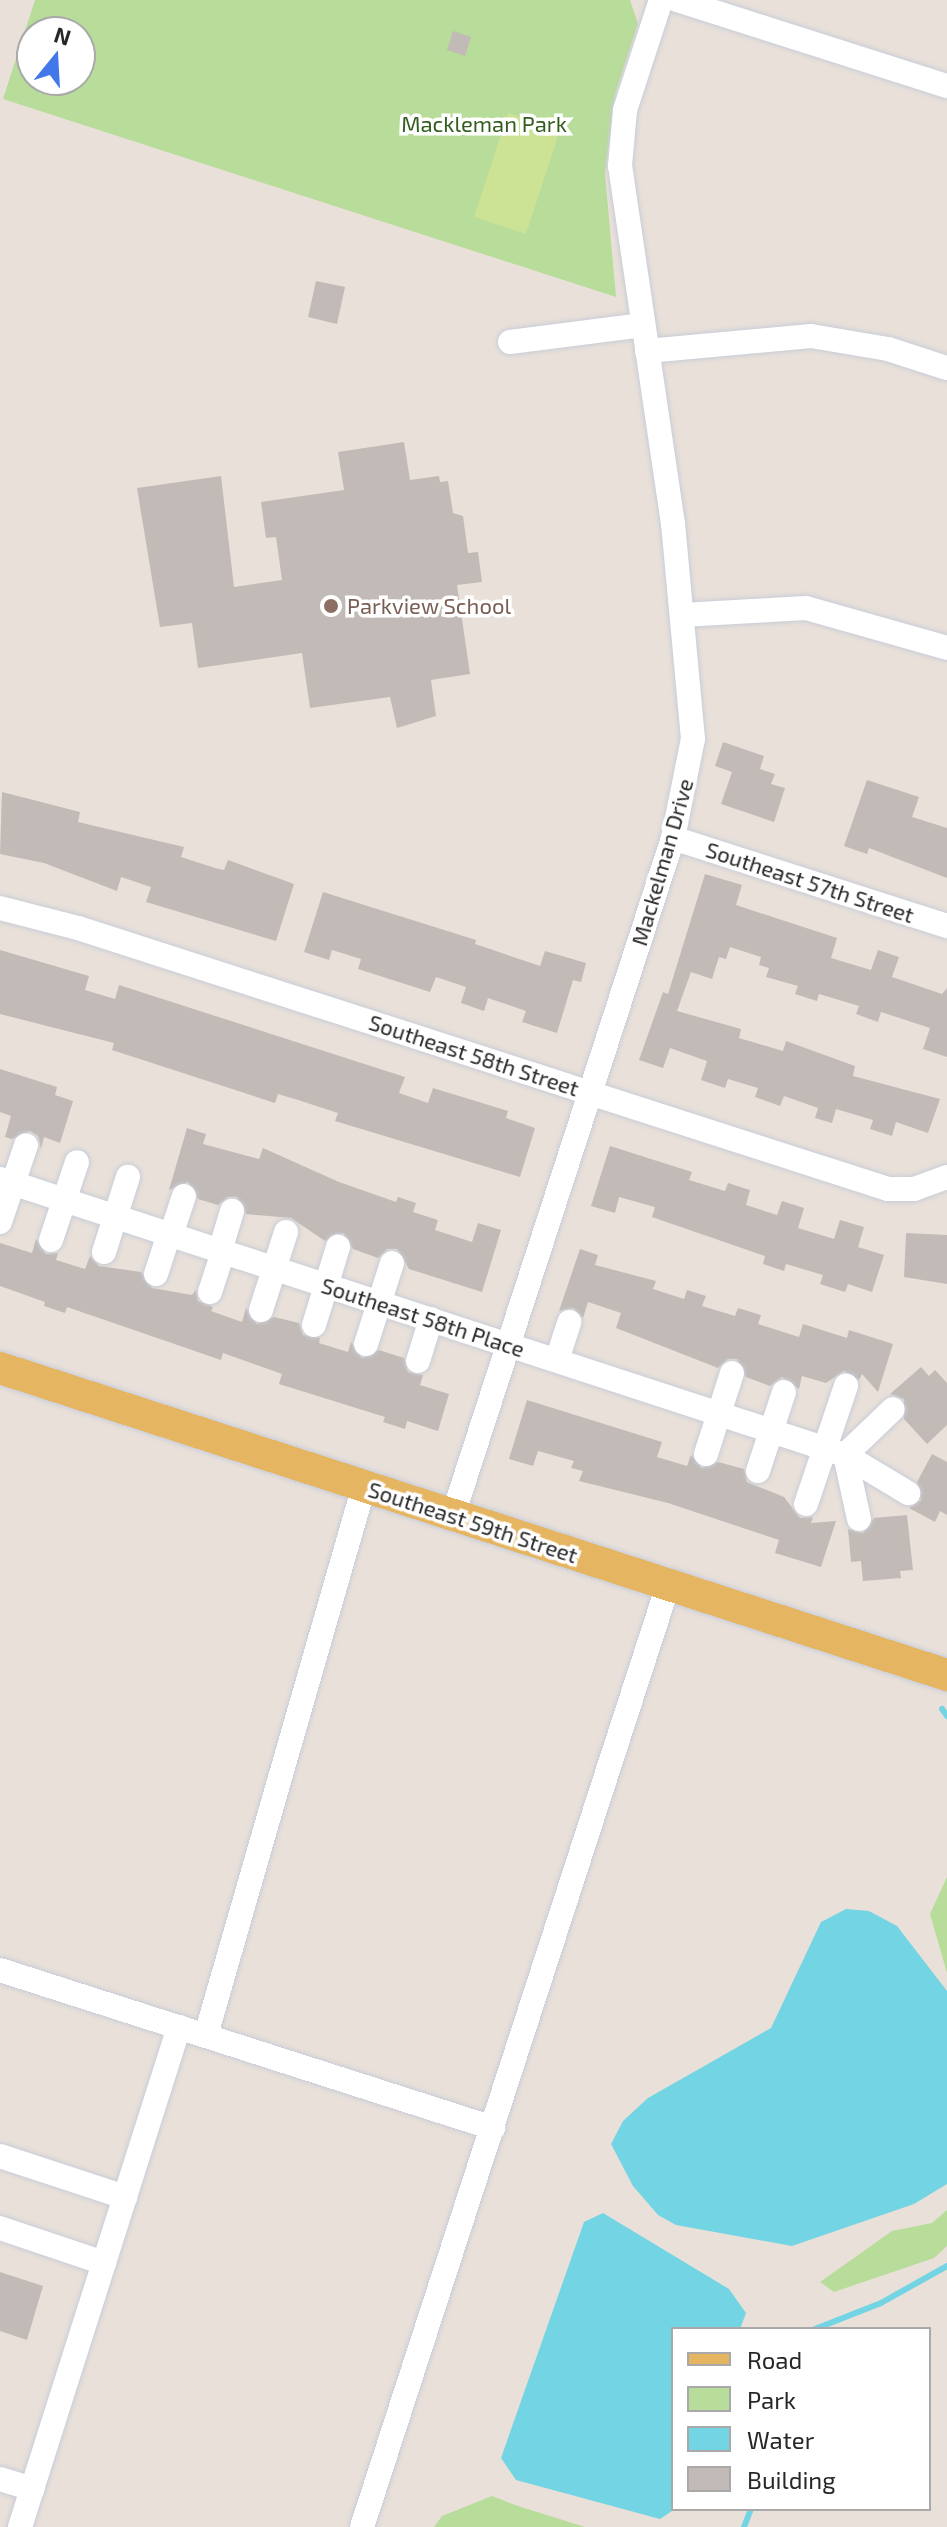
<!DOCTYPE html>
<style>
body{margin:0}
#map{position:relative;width:947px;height:2527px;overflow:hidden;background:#e9e0d9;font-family:"Exo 2",sans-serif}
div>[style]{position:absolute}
.green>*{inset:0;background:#b8dc99}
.pitch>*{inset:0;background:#cce395}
.water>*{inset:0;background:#73d5e4}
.stream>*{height:6px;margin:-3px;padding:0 3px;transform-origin:3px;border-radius:3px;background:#73d5e4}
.building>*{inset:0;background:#c1bab6}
.roads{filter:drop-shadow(0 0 2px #c8cdd8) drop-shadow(0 0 2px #c8cdd8)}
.minor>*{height:24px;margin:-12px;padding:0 12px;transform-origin:12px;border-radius:12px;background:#fff}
.major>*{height:32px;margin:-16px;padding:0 16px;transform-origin:16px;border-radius:16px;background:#e5b562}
.dots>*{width:22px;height:22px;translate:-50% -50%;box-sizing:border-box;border:4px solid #fff;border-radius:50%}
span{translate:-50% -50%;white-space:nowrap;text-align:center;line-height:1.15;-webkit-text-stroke:7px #fff;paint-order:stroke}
.park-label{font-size:22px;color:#335d1e}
.education-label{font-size:22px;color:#785e54}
.left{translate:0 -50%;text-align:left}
.street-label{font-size:22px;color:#272727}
.legend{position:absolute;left:671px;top:2327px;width:260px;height:184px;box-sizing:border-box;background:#fff;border:2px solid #a9a9a9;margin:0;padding:10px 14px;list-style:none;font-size:24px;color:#272727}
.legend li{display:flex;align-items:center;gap:16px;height:40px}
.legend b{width:40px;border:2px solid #a9a9a9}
.north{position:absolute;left:16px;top:16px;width:80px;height:80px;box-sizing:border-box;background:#fff;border:2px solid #a9a9a9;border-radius:50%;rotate:18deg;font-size:22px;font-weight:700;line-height:32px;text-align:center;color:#272727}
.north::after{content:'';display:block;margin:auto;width:28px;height:36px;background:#4378eb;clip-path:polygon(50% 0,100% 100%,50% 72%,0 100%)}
</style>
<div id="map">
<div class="green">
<i style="clip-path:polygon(evenodd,35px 0,630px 0,638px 24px,615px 95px,605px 174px,616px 297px,3px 99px,35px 0,32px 32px,80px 32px,80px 80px,32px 80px,32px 32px)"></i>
<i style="clip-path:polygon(947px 1877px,947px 1973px,930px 1914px)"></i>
<i style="clip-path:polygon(947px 2210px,947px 2246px,934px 2258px,834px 2292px,820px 2282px,892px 2231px,932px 2223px)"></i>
<i style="clip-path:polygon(492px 2496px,518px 2506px,585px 2527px,434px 2527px,442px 2516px)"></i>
</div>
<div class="pitch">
<i style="clip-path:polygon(508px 113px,560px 130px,526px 234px,474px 217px)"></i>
</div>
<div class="water">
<i style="clip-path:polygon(846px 1909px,869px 1911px,897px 1926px,947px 1991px,947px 2184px,914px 2204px,792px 2246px,676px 2225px,658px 2215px,633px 2186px,611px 2144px,623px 2121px,648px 2098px,771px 2028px,821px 1922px)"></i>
<i style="clip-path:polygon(603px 2213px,729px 2289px,746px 2313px,740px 2329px,673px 2329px,675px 2509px,660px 2519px,516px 2480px,501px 2458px,584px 2222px)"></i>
</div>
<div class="stream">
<i style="left:942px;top:1709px;width:9px;rotate:54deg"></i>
<i style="left:815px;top:2329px;width:71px;rotate:-21.5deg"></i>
<i style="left:881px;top:2303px;width:76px;rotate:-29.3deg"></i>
<i style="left:744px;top:2527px;width:19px;rotate:-69deg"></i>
</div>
<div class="building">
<i style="clip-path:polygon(453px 31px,471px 37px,465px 56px,447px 50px)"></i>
<i style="clip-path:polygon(316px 281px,345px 287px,337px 324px,308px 317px)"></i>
<i style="clip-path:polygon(404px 442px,410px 480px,439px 476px,440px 482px,448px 481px,453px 513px,463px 516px,468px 553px,478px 552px,482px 582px,457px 585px,470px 674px,431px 680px,436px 716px,397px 728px,390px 697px,310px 708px,302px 653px,198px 668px,192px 623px,160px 627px,137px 488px,221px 476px,234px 587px,282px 580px,276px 537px,266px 538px,261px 502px,344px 490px,338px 452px)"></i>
<i style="clip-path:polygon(723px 742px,764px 756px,760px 769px,775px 774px,771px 784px,785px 788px,774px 822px,721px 804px,732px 772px,715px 766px)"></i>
<i style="clip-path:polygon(867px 780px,919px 797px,912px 817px,947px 828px,947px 878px,869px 848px,867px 854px,844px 846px)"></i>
<i style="clip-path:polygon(2px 792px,80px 812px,78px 822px,184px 847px,181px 857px,215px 868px,224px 870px,228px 860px,294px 884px,276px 941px,146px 902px,151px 887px,121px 877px,117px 891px,44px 863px,0 854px)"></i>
<i style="clip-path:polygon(705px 874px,742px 885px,736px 905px,837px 938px,831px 958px,871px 970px,878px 950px,899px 957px,892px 977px,942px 994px,947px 988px,947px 1057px,923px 1049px,930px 1028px,881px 1012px,878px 1022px,856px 1014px,859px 1006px,819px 994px,817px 1001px,795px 994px,798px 986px,766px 977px,769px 968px,759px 965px,761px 957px,730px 947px,726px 959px,719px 957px,712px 979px,691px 972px,677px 1011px,741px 1029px,739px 1038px,783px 1051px,786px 1041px,855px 1066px,853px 1076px,940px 1099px,928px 1133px,896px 1122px,892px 1136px,870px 1129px,873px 1120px,836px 1109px,832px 1123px,815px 1118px,818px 1108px,784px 1096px,780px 1106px,755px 1097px,758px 1088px,728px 1079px,725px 1088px,701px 1080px,707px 1061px,670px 1048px,663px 1068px,639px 1060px,663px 992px,668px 994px)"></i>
<i style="clip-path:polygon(323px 892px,476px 940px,475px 944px,540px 966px,545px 951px,586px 963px,581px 982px,573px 980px,557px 1033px,522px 1022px,526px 1011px,488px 998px,484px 1011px,461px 1003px,466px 987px,436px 977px,430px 992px,358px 969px,361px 959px,332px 950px,329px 960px,304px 952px)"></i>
<i style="clip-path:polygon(0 950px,89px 976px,85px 990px,115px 999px,119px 985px,405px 1077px,399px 1093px,428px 1103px,433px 1088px,508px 1111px,506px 1118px,535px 1128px,520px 1177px,335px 1121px,338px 1113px,298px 1100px,278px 1094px,275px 1103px,112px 1050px,114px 1043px,0 1014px)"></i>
<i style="clip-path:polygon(0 1069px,57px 1087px,55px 1095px,73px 1101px,60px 1143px,44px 1137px,41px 1149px,38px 1136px,30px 1131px,12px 1139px,5px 1137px,11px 1116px,0 1112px)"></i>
<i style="clip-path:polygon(187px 1128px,206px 1134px,203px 1144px,259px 1159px,263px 1148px,339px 1182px,396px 1202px,398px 1197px,416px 1203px,413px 1212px,438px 1220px,435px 1230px,472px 1242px,478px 1223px,501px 1230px,482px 1292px,409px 1269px,397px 1249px,388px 1249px,378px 1258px,353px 1249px,343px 1233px,325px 1241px,291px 1218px,246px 1214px,237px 1197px,228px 1197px,218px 1205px,198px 1199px,188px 1182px,169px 1190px)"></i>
<i style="clip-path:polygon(610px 1146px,692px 1172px,689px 1180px,725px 1191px,728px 1183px,750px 1190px,746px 1205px,777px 1215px,782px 1201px,804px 1208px,798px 1228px,834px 1239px,840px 1220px,864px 1227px,858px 1247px,884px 1255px,872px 1292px,848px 1284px,845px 1292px,820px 1284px,823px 1275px,786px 1264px,784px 1271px,763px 1264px,765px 1256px,652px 1217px,655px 1207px,619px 1197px,615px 1213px,591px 1206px)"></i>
<i style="clip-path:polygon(906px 1233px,947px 1235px,947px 1284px,904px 1277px)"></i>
<i style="clip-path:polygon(36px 1239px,46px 1254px,58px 1253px,56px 1260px,85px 1269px,90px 1256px,99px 1266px,141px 1272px,152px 1288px,192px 1295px,196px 1290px,198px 1301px,213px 1307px,211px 1311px,242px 1322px,246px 1308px,257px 1324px,274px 1317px,299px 1323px,303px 1335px,320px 1338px,319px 1343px,348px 1352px,351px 1342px,362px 1358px,379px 1350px,404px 1358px,408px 1372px,423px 1375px,420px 1385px,449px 1394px,438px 1431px,407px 1421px,405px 1429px,383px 1422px,385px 1417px,279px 1384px,282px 1374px,223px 1353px,221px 1360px,67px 1307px,65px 1313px,44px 1306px,45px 1302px,0 1286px,0 1243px,32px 1253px)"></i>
<i style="clip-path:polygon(580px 1249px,598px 1255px,595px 1265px,656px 1281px,653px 1289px,684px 1299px,687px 1290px,706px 1296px,702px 1306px,735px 1316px,738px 1308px,761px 1315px,758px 1324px,799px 1337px,803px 1324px,847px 1338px,849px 1330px,893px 1344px,878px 1392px,862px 1374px,859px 1380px,844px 1371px,826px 1383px,802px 1376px,799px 1389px,782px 1377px,770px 1386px,746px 1377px,737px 1359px,728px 1359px,718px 1368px,616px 1328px,621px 1313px,588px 1302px,583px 1318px,573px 1308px,559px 1311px)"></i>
<i style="clip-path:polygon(921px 1367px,929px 1376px,935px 1370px,947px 1383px,947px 1425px,927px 1444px,904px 1419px,904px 1399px,890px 1394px)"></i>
<i style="clip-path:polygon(527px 1400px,662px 1442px,657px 1457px,687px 1466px,691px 1455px,702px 1468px,718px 1462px,744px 1469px,747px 1482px,784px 1497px,800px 1518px,813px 1517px,811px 1523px,836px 1521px,821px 1567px,775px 1553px,779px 1540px,668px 1503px,579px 1481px,583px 1471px,571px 1468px,574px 1461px,538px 1451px,533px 1466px,509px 1459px)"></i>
<i style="clip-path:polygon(932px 1454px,947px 1462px,947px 1515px,940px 1511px,935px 1522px,909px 1508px,921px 1500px,917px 1482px)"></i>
<i style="clip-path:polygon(907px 1515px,913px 1570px,900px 1571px,901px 1578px,863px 1581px,861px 1561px,851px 1562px,848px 1529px,863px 1533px,874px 1518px)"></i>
<i style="clip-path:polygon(0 2272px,43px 2286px,27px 2340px,0 2331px)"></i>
</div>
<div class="roads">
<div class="minor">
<i style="left:677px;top:0;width:283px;rotate:17.7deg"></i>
<i style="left:510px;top:342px;width:134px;rotate:-7.3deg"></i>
<i style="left:647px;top:351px;width:165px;rotate:-5.2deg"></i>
<i style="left:811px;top:336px;width:78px;rotate:9.6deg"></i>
<i style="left:888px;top:349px;width:62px;rotate:17.9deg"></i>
<i style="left:682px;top:615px;width:124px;rotate:-3.2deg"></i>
<i style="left:806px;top:608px;width:147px;rotate:15.8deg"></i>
<i style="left:673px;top:838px;width:288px;rotate:17.8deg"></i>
<i style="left:0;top:908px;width:81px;rotate:14.4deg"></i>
<i style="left:78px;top:928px;width:851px;rotate:17.86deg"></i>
<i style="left:888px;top:1189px;width:26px"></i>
<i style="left:914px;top:1189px;width:35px;rotate:-20deg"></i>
<i style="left:0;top:1179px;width:889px;rotate:18.09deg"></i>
<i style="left:845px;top:1455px;width:74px;rotate:31.1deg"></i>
<i style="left:0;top:1222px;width:81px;rotate:-71.3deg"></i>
<i style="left:171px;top:1235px;width:41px;rotate:-71.6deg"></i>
<i style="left:51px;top:1240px;width:82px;rotate:-71.6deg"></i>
<i style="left:220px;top:1251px;width:42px;rotate:-73.3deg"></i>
<i style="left:104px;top:1252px;width:79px;rotate:-72.3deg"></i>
<i style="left:156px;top:1274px;width:42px;rotate:-72deg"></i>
<i style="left:210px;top:1292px;width:42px;rotate:-72deg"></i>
<i style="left:261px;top:1310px;width:82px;rotate:-72.2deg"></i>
<i style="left:314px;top:1325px;width:82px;rotate:-72.9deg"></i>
<i style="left:366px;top:1344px;width:85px;rotate:-72.2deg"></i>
<i style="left:557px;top:1360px;width:40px;rotate:-72deg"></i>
<i style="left:418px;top:1361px;width:44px;rotate:-72.8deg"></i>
<i style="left:706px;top:1454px;width:85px;rotate:-72.2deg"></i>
<i style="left:758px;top:1471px;width:83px;rotate:-71.8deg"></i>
<i style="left:806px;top:1504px;width:125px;rotate:-71.3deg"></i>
<i style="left:453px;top:1515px;width:712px;rotate:-72deg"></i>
<i style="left:673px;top:838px;width:101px;rotate:-78.6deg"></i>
<i style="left:693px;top:739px;width:216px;rotate:-95.3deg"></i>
<i style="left:673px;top:524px;width:362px;rotate:-98.4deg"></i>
<i style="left:620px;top:166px;width:56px;rotate:-84.9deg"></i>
<i style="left:625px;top:110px;width:116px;rotate:-71.9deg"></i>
<i style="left:859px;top:1519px;width:66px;rotate:-102.3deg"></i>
<i style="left:845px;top:1455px;width:66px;rotate:-43.8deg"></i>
<i style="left:0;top:1970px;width:518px;rotate:17.77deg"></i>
<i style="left:206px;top:2035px;width:571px;rotate:-73.94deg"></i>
<i style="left:0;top:2156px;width:132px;rotate:18.2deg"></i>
<i style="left:0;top:2228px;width:110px;rotate:18.6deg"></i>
<i style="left:0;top:2479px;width:34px;rotate:17deg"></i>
<i style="left:20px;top:2527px;width:525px;rotate:-72.36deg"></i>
<i style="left:362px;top:2527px;width:990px;rotate:-72deg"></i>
</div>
<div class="major">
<i style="left:0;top:1368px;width:996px;rotate:17.96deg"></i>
</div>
</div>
<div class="dots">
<i style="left:331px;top:606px;background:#8d6e63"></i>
</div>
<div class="park-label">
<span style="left:484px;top:124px">Mackleman Park</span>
</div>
<div class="education-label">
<span class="left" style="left:347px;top:606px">Parkview School</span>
</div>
<div class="street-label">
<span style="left:662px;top:862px;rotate:-74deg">Mackelman Drive</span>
<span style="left:810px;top:882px;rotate:18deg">Southeast 57th Street</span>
<span style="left:474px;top:1055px;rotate:18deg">Southeast 58th Street</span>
<span style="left:423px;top:1317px;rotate:18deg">Southeast 58th Place</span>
<span style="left:473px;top:1522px;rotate:18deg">Southeast 59th Street</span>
</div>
<ul class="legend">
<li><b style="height:10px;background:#e5b562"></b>Road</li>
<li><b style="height:22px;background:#b8dc99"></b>Park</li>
<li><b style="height:22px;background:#73d5e4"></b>Water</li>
<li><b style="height:22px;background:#c1bab6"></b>Building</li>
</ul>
<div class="north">N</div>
</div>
